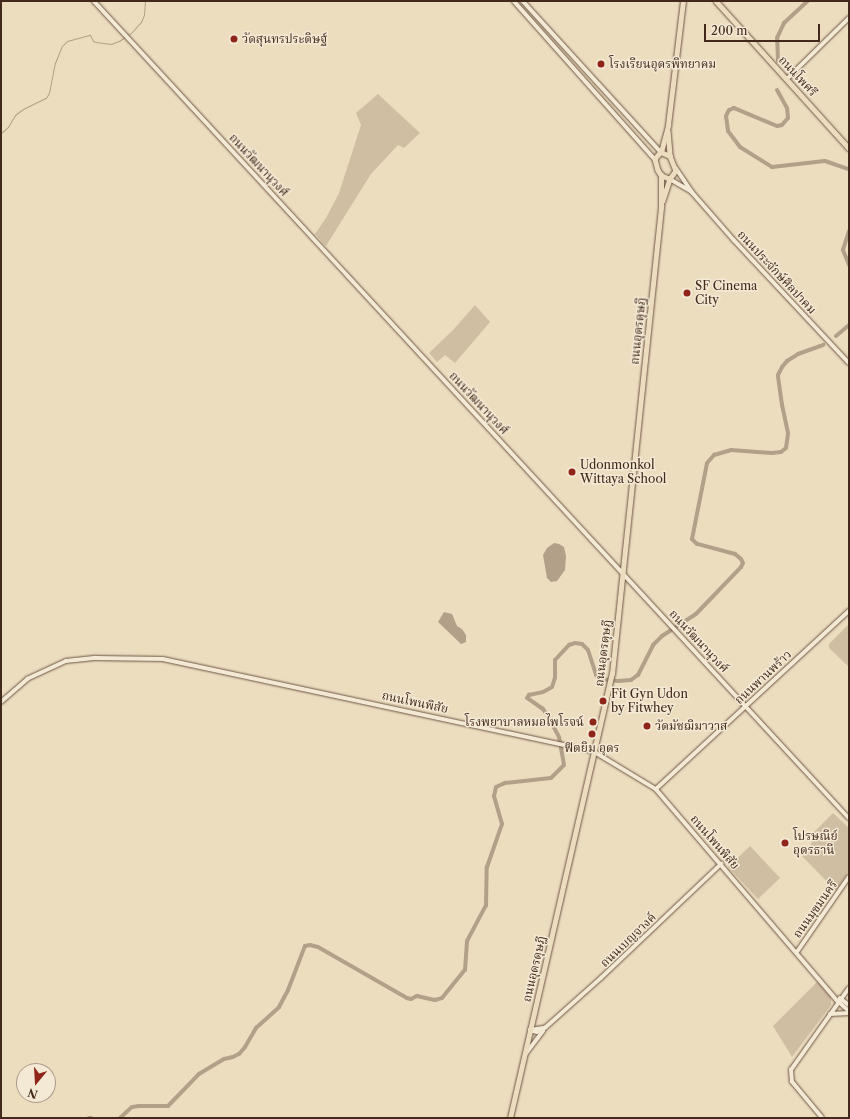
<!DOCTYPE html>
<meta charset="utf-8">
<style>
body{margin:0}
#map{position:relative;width:850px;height:1119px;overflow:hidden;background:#edddbf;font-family:"Libre Caslon Text","Noto Serif Thai",serif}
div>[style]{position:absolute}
.green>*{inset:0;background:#d0bea3}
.water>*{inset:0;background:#b3a088}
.stream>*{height:1px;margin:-0.5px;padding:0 0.5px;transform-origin:0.5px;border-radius:0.5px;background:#b3a088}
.canal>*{height:4px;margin:-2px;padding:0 2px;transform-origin:2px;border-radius:2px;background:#b3a088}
.roads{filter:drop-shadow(0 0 1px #6e5645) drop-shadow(0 0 1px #6e5645)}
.minor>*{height:3.5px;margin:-1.75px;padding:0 1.75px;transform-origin:1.75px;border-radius:1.75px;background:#f3e9d5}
.major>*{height:4.5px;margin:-2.25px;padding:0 2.25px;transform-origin:2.25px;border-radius:2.25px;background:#edddbf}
.dots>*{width:11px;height:11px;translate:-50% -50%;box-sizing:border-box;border:2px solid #f3e9d5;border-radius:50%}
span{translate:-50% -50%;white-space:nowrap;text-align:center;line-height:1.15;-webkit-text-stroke:3px #f3e9d5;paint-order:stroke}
.poi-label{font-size:12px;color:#43291c}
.left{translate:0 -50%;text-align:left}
.right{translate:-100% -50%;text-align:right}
.street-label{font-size:12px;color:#43291c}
.frame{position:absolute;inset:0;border:2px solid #43291c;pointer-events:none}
.north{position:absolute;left:16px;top:1063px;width:40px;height:40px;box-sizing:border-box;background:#f3e9d5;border:1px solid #ad9c8b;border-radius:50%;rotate:198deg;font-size:11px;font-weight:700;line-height:16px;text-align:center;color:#43291c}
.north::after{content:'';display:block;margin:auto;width:14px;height:18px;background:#8f2418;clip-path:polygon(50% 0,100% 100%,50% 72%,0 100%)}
.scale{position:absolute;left:704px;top:24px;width:116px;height:18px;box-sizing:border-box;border:2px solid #43291c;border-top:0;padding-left:5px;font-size:12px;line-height:14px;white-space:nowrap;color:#43291c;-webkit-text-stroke:3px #f3e9d5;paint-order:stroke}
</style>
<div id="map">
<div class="green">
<i style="clip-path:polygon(378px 94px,420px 133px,404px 148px,398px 145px,371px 174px,326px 246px,315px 234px,326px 218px,339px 193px,361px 125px,356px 113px)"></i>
<i style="clip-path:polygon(475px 305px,490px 322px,455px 363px,445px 355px,437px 362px,429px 353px,454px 329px)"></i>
<i style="clip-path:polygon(849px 624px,849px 667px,829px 648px,829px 644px)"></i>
<i style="clip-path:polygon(833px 813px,849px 828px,849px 871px,836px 891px,802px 856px,811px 847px,812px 834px)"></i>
<i style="clip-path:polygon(750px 846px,780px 878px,758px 899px,728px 867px)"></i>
<i style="clip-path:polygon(818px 981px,831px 997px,831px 1005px,792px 1057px,773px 1026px)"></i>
</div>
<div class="water">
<i style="clip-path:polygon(554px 543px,559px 544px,564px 547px,566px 556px,565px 570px,557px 581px,551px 582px,547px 578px,543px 555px,547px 548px)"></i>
<i style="clip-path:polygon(444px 612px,452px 614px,457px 626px,462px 629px,466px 635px,466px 642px,461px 644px,438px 622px)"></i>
</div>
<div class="stream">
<i style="left:1px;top:133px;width:9px;rotate:-41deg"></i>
<i style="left:8px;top:127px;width:14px;rotate:-60deg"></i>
<i style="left:15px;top:115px;width:10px;rotate:-37deg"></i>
<i style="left:23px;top:109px;width:25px;rotate:-26deg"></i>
<i style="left:46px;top:98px;width:6px;rotate:-59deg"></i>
<i style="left:49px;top:93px;width:31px;rotate:-79deg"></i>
<i style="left:55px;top:63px;width:18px;rotate:-68deg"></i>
<i style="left:62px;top:46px;width:7px;rotate:-45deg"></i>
<i style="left:67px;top:41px;width:24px;rotate:-15deg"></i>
<i style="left:90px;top:35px;width:7px;rotate:63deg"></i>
<i style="left:93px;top:41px;width:3px;rotate:18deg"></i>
<i style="left:96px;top:42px;width:15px;rotate:8deg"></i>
<i style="left:111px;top:44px;width:9px;rotate:-21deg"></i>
<i style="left:119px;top:41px;width:14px;rotate:-34deg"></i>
<i style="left:131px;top:33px;width:15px;rotate:-48deg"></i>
<i style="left:141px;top:22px;width:8px;rotate:-67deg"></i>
<i style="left:144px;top:15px;width:14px;rotate:-86deg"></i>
</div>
<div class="canal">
<i style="left:778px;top:61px;width:23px;rotate:-92deg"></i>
<i style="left:777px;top:38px;width:17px;rotate:-65deg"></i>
<i style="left:784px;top:23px;width:33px;rotate:-43deg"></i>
<i style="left:777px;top:90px;width:21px;rotate:61deg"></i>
<i style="left:787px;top:108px;width:10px;rotate:84deg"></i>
<i style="left:788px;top:118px;width:9px;rotate:131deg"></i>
<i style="left:782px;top:125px;width:5px;rotate:169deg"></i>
<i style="left:777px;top:126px;width:47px;rotate:-157.3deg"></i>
<i style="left:734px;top:108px;width:5px;rotate:158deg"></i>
<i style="left:729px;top:110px;width:7px;rotate:117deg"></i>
<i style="left:726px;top:116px;width:15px;rotate:82deg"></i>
<i style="left:728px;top:131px;width:20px;rotate:53deg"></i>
<i style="left:740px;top:147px;width:38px;rotate:32deg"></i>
<i style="left:772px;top:167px;width:53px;rotate:-6.5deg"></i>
<i style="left:825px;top:161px;width:24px;rotate:19deg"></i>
<i style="left:849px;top:231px;width:20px;rotate:108deg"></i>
<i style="left:843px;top:250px;width:16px;rotate:68deg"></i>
<i style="left:836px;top:336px;width:17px;rotate:-40deg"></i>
<i style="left:89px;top:1118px;width:2px"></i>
<i style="left:120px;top:1118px;width:16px;rotate:-43deg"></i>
<i style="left:132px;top:1107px;width:7px;rotate:-8deg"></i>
<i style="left:139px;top:1106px;width:29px"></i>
<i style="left:168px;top:1106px;width:45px;rotate:-45.9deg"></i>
<i style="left:199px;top:1074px;width:29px;rotate:-31deg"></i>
<i style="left:224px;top:1059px;width:9px;rotate:-13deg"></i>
<i style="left:233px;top:1057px;width:7px;rotate:-27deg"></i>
<i style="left:239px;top:1054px;width:9px;rotate:-49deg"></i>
<i style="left:245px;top:1047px;width:22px;rotate:-60deg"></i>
<i style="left:256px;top:1028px;width:31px;rotate:-42deg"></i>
<i style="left:279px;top:1007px;width:19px;rotate:-62deg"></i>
<i style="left:288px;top:990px;width:47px;rotate:-68.9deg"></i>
<i style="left:305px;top:946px;width:5px;rotate:-11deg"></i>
<i style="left:310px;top:945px;width:8px;rotate:14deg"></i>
<i style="left:318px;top:947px;width:103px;rotate:29.8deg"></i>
<i style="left:407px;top:998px;width:4px;rotate:14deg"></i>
<i style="left:411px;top:999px;width:7px;rotate:-27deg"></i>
<i style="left:417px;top:996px;width:18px;rotate:13deg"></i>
<i style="left:435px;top:1000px;width:7px;rotate:-16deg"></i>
<i style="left:442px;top:998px;width:36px;rotate:-51deg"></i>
<i style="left:465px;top:970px;width:29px;rotate:-86deg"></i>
<i style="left:467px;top:941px;width:40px;rotate:-62deg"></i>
<i style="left:486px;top:906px;width:39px;rotate:-89deg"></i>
<i style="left:487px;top:867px;width:46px;rotate:-70.8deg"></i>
<i style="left:502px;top:824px;width:29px;rotate:-106deg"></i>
<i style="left:494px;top:796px;width:9px;rotate:-77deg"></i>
<i style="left:496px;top:787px;width:10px;rotate:-24deg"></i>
<i style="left:505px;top:783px;width:46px;rotate:-6.2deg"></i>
<i style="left:551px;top:778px;width:18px;rotate:-45deg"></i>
<i style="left:564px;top:765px;width:28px;rotate:-100deg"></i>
<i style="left:559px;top:737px;width:24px;rotate:-118deg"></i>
<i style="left:548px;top:716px;width:9px;rotate:-126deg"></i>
<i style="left:543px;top:709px;width:19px;rotate:-145deg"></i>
<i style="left:527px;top:698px;width:4px;rotate:-56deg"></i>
<i style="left:529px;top:695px;width:14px;rotate:-12deg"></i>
<i style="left:543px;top:692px;width:10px;rotate:-29deg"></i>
<i style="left:552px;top:687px;width:9px;rotate:-72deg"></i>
<i style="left:555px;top:678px;width:18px;rotate:-90deg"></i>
<i style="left:555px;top:660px;width:21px;rotate:-47deg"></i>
<i style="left:569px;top:645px;width:6px;rotate:-18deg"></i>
<i style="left:575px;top:643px;width:7px;rotate:8deg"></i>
<i style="left:582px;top:644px;width:8px;rotate:45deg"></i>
<i style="left:588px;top:650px;width:26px;rotate:72deg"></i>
<i style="left:596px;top:675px;width:6px;rotate:45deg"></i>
<i style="left:600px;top:679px;width:18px;rotate:6deg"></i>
<i style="left:618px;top:681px;width:13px;rotate:-4deg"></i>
<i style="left:631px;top:680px;width:9px;rotate:-36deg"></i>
<i style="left:638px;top:675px;width:34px;rotate:-63deg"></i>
<i style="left:653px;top:645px;width:13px;rotate:-45deg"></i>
<i style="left:662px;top:636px;width:40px;rotate:-32.9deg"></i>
<i style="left:696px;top:614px;width:65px;rotate:-46.2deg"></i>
<i style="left:741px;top:567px;width:4px;rotate:-63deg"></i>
<i style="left:743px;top:563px;width:4px;rotate:-117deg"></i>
<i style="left:741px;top:559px;width:8px;rotate:-140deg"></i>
<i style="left:735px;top:554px;width:39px;rotate:-165deg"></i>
<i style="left:697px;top:544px;width:7px;rotate:-135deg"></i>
<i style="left:692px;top:539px;width:77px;rotate:-78.8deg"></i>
<i style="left:707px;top:463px;width:11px;rotate:-49deg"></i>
<i style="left:714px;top:455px;width:18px;rotate:-16deg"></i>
<i style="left:731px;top:450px;width:41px;rotate:4.2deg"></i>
<i style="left:772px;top:453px;width:9px;rotate:-6deg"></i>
<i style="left:781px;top:452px;width:6px;rotate:-39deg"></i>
<i style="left:786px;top:448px;width:15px;rotate:-82deg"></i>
<i style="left:788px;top:433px;width:29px;rotate:-102deg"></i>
<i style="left:782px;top:405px;width:30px;rotate:-98deg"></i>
<i style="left:778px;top:375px;width:9px;rotate:-63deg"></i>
<i style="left:782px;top:367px;width:8px;rotate:-50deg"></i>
<i style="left:787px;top:361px;width:13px;rotate:-32deg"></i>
<i style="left:798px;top:354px;width:27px;rotate:-20deg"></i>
</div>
<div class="roads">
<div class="minor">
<i style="left:94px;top:1px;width:1112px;rotate:47.26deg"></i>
<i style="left:514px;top:1px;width:212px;rotate:48.3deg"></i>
<i style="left:523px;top:1px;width:205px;rotate:47.6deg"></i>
<i style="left:787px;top:79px;width:87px;rotate:-44.5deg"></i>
<i style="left:676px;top:168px;width:29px;rotate:56deg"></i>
<i style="left:692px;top:192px;width:64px;rotate:48.8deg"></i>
<i style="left:734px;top:240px;width:168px;rotate:46.9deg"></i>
<i style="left:670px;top:179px;width:24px;rotate:30deg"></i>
<i style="left:1px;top:702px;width:35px;rotate:-41deg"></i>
<i style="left:27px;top:679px;width:43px;rotate:-24.8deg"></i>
<i style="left:66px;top:661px;width:30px;rotate:-6deg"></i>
<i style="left:96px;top:658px;width:67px;rotate:0.9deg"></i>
<i style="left:163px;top:659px;width:440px;rotate:12.1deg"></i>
<i style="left:593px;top:751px;width:74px;rotate:31.1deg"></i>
<i style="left:656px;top:789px;width:279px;rotate:49.4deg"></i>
<i style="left:838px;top:1001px;width:15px;rotate:42deg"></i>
<i style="left:656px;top:789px;width:263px;rotate:-42.7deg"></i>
<i style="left:797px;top:952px;width:91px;rotate:-55.3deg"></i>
<i style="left:840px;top:998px;width:11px;rotate:38deg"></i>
<i style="left:830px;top:1014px;width:19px;rotate:-3deg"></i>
<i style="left:530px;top:1030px;width:7px;rotate:16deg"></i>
<i style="left:537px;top:1032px;width:10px;rotate:-29deg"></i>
<i style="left:546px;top:1027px;width:74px;rotate:-41.7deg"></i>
<i style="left:601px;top:978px;width:166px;rotate:-43.5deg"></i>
<i style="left:530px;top:1030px;width:15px;rotate:-8deg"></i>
<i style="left:525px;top:1055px;width:30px;rotate:-53deg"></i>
<i style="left:822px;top:1118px;width:47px;rotate:-129.8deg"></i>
<i style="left:792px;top:1082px;width:12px;rotate:-95deg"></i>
<i style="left:791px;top:1070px;width:100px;rotate:-54.7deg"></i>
</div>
<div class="major">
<i style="left:716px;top:1px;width:198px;rotate:47.9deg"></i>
<i style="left:668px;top:131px;width:25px;rotate:85deg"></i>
<i style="left:661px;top:152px;width:28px;rotate:-75deg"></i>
<i style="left:668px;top:125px;width:125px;rotate:-83.1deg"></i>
<i style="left:661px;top:152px;width:10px;rotate:24deg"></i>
<i style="left:670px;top:156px;width:16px;rotate:68deg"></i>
<i style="left:676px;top:171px;width:10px;rotate:127deg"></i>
<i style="left:670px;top:179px;width:23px;rotate:108deg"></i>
<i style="left:661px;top:152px;width:9px;rotate:131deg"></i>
<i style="left:655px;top:159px;width:11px;rotate:75deg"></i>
<i style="left:658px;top:170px;width:6px;rotate:59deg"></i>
<i style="left:661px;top:175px;width:10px;rotate:24deg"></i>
<i style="left:510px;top:1118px;width:456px;rotate:-77.1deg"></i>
<i style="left:612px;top:674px;width:471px;rotate:-84deg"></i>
<i style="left:661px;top:206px;width:31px;rotate:-90deg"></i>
</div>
</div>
<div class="dots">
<i style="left:234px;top:39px;background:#8f2418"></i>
<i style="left:601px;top:64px;background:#8f2418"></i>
<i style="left:687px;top:293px;background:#8f2418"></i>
<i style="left:572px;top:472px;background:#8f2418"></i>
<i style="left:603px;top:701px;background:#8f2418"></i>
<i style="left:593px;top:722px;background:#8f2418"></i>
<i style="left:647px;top:726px;background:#8f2418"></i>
<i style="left:592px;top:734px;background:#8f2418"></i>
<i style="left:785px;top:843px;background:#8f2418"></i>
</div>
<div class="poi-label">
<span class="left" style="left:242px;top:39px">วัดสุนทรประดิษฐ์</span>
<span class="left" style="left:609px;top:64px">โรงเรียนอุดรพิทยาคม</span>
<span class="left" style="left:695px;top:293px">SF Cinema<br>City</span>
<span class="left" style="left:580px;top:472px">Udonmonkol<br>Wittaya School</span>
<span class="left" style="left:611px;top:701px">Fit Gyn Udon<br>by Fitwhey</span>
<span class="right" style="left:584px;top:722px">โรงพยาบาลหมอไพโรจน์</span>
<span class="left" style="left:655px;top:726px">วัดมัชฌิมาวาส</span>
<span style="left:592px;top:748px">ฟิตยิม อุดร</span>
<span class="left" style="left:793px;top:843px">โปรษณีย์<br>อุดรธานี</span>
</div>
<div class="street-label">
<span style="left:798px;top:76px;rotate:47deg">ถนนโพศรี</span>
<span style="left:259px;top:165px;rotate:47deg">ถนนวัฒนานุวงศ์</span>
<span style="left:777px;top:272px;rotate:47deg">ถนนประจักษ์ศิลปาคม</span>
<span style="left:638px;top:331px;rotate:-84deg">ถนนอุดรดุษฎี</span>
<span style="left:479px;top:403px;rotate:47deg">ถนนวัฒนานุวงศ์</span>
<span style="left:699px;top:641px;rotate:47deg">ถนนวัฒนานุวงศ์</span>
<span style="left:603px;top:653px;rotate:-83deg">ถนนอุดรดุษฎี</span>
<span style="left:763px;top:677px;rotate:-43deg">ถนนพานพร้าว</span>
<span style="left:415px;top:702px;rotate:12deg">ถนนโพนพิสัย</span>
<span style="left:715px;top:842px;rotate:49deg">ถนนโพนพิสัย</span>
<span style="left:815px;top:909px;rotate:-55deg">ถนนมุขมนครี</span>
<span style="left:628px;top:940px;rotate:-44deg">ถนนเบญจางค์</span>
<span style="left:534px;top:969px;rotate:-77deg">ถนนอุดรดุษฎี</span>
</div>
<div class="frame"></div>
<div class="north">N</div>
<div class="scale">200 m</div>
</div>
